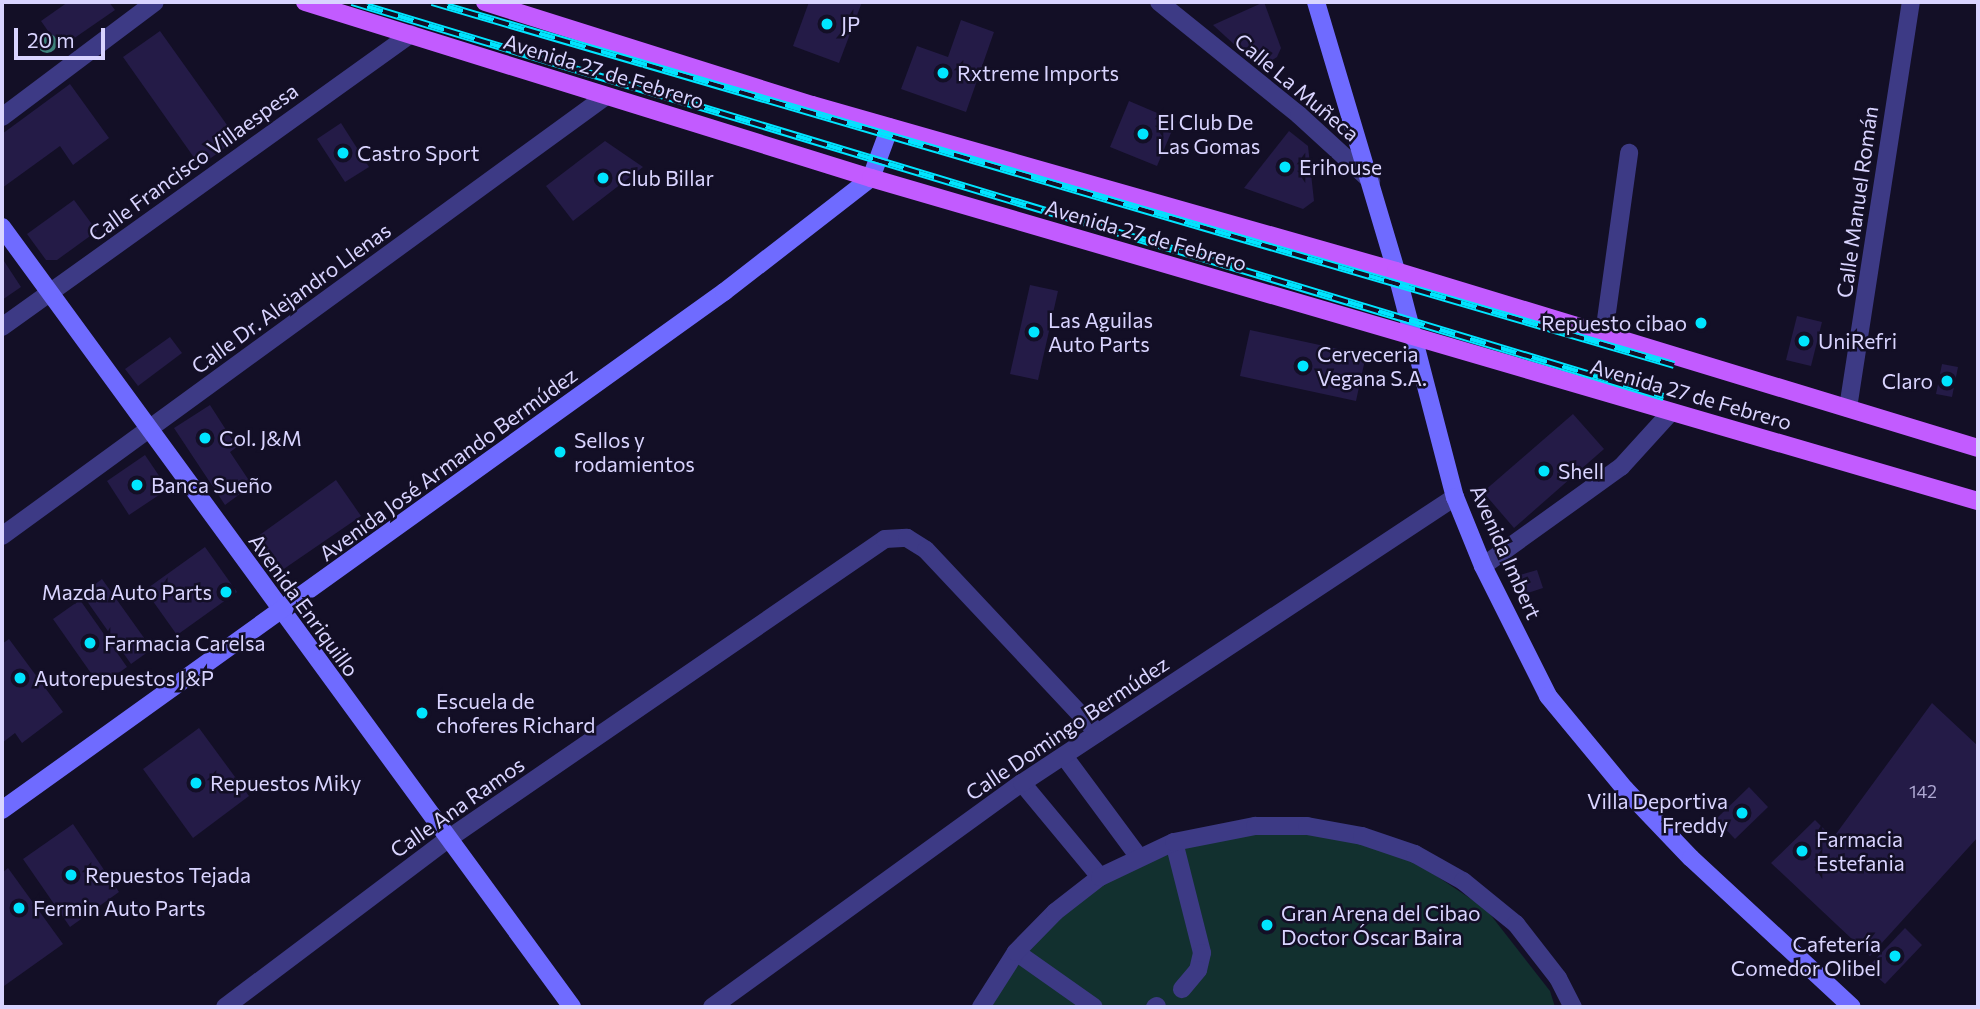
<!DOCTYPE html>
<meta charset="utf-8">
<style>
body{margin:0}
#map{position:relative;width:1980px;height:1009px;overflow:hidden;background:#130f26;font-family:Commissioner,sans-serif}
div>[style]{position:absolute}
.green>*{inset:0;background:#12302f}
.building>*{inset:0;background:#241b47}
.lane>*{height:18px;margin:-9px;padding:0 9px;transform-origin:9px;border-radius:9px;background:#3d3a85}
.street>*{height:18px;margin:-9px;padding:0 9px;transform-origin:9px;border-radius:9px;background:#3d3a85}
.secondary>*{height:18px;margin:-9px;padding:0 9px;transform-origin:9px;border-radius:9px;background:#6f6bff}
.primary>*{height:18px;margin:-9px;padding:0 9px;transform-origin:9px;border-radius:9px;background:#c25bff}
.rail>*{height:8px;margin-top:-4px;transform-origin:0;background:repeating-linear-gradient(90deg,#130f26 0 16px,#00e5ff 0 32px);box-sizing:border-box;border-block:2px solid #00e5ff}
.trees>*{width:20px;height:20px;margin:-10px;border-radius:50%;background:#3d827b}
.dots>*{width:19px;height:19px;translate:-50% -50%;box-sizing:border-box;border:4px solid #130f26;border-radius:50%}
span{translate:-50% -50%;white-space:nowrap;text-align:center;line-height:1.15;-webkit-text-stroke:5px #130f26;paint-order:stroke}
.number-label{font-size:18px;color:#aca6d1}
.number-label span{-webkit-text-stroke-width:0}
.poi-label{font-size:21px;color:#d9d4ff}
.left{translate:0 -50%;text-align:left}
.right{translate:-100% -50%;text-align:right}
.street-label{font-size:21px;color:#d9d4ff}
.frame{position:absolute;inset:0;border:4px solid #d9d4ff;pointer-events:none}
.scale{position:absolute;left:14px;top:28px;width:91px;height:32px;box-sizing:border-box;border:4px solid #d9d4ff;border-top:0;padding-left:9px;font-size:21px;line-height:24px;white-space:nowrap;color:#d9d4ff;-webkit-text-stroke:5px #130f26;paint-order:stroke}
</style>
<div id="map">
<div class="green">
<i style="clip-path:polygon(1298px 825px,1399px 851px,1486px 909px,1550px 991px,1555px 1007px,979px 1007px,1098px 872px,1194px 832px)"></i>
</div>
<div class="building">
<i style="clip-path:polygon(68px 2px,109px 2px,115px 10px,60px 48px,41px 21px)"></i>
<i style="clip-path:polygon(809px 2px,862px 2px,839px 63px,793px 46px)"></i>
<i style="clip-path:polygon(1264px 2px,1281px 48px,1277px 57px,1260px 68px,1213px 25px)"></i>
<i style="clip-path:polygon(961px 20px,994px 32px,966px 112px,901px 89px,917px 46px,948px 57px)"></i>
<i style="clip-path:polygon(160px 31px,237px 139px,200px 166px,123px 57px)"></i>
<i style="clip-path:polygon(70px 84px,109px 138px,73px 165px,60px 146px,2px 188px,2px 134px)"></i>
<i style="clip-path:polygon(1129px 101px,1176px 121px,1157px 166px,1110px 147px)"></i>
<i style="clip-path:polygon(341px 123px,369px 167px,345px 182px,317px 139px)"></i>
<i style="clip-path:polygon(1289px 131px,1308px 146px,1314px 201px,1303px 209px,1244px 188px)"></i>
<i style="clip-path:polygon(605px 141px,643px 167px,573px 221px,546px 186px)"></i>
<i style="clip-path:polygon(74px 200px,97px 231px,57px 260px,46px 260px,27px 234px)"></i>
<i style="clip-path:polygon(2px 258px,21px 287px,2px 300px)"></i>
<i style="clip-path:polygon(1030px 285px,1058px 291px,1038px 380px,1010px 374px)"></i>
<i style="clip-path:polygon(1797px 316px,1822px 322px,1811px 366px,1786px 360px)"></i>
<i style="clip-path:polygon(1250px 330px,1366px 355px,1356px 401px,1240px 376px)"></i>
<i style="clip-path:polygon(170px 337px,182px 353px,138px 386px,125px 369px)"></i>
<i style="clip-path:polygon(1942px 364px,1958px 367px,1952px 397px,1936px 394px)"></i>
<i style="clip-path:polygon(210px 405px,237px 447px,230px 452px,252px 485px,225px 505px,174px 428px)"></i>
<i style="clip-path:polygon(1573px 414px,1604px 449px,1514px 528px,1483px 492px)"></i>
<i style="clip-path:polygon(145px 455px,168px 489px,129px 515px,107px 481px)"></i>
<i style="clip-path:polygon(336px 480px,361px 516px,275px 575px,250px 542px)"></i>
<i style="clip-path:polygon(205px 547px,237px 592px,177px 635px,145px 590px)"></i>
<i style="clip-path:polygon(1537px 570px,1543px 588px,1522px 595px,1516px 576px)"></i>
<i style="clip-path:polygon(102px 579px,152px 649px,131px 664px,82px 594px)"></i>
<i style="clip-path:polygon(80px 600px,127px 667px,100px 686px,53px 619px)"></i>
<i style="clip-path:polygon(9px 639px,63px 712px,22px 743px,15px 733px,2px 743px,2px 644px)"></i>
<i style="clip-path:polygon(1932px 703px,1978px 746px,1978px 837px,1870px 956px,1771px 863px,1815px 820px,1833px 838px)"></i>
<i style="clip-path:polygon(199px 728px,249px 796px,193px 838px,143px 769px)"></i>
<i style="clip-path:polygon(1749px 787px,1768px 807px,1735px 839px,1716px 819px)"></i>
<i style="clip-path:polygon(73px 824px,119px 892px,70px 927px,23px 859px)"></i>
<i style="clip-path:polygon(8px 868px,63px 944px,4px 986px,2px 873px)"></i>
<i style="clip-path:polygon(1905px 928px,1922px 945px,1885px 984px,1867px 968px)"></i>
</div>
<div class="lane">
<i style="left:1604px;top:334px;width:183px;rotate:-82.1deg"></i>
<i style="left:1483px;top:566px;width:170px;rotate:-35.7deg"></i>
<i style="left:1621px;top:467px;width:74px;rotate:-47.7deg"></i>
<i style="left:1064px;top:756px;width:124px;rotate:53.5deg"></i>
<i style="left:1022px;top:783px;width:122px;rotate:50.3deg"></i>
<i style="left:1174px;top:842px;width:114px;rotate:75.8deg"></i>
<i style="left:1202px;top:953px;width:17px;rotate:103deg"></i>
<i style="left:1198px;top:970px;width:25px;rotate:130deg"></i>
<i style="left:1016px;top:952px;width:95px;rotate:35.2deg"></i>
<i style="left:981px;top:1007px;width:65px;rotate:-57.5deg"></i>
<i style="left:1016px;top:952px;width:56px;rotate:-45.7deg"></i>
<i style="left:1055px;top:912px;width:57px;rotate:-37.9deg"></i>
<i style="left:1100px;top:877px;width:82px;rotate:-25.3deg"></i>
<i style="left:1174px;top:842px;width:83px;rotate:-11.2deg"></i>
<i style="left:1255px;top:826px;width:52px"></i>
<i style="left:1307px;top:826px;width:56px;rotate:10.3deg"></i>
<i style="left:1362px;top:836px;width:56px;rotate:18.8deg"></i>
<i style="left:1415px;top:854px;width:55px;rotate:29.4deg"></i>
<i style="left:1463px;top:881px;width:68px;rotate:39.1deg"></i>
<i style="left:1516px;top:924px;width:68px;rotate:52.1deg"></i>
<i style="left:1558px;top:978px;width:33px;rotate:63deg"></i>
<i style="left:1155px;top:1007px;width:2px;rotate:-27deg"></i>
</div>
<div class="street">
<i style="left:1159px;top:2px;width:180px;rotate:38.9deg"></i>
<i style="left:1299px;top:115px;width:98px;rotate:42.5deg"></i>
<i style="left:2px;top:117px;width:191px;rotate:-36.9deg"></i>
<i style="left:2px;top:327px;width:503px;rotate:-35.62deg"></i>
<i style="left:1848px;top:408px;width:411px;rotate:-81.2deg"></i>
<i style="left:2px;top:536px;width:747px;rotate:-36.07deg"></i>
<i style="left:225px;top:1007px;width:279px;rotate:-37deg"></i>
<i style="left:448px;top:839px;width:530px;rotate:-34.47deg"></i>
<i style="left:885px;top:539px;width:22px;rotate:-3deg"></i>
<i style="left:907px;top:538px;width:22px;rotate:32deg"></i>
<i style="left:926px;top:550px;width:251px;rotate:46.8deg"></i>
<i style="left:712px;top:1007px;width:382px;rotate:-35.9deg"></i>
<i style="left:1022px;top:783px;width:519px;rotate:-33.45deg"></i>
</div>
<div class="secondary">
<i style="left:1316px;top:2px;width:281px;rotate:73.4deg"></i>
<i style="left:1396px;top:271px;width:234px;rotate:75.4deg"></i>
<i style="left:1455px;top:497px;width:74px;rotate:67.9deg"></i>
<i style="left:1483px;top:566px;width:145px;rotate:63.4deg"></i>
<i style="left:1548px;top:696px;width:121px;rotate:50.4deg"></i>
<i style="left:1625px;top:789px;width:95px;rotate:46.3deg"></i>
<i style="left:1691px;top:858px;width:219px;rotate:42.8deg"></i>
<i style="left:2px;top:227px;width:966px;rotate:53.84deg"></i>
<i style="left:2px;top:810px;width:889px;rotate:-35.66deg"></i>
<i style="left:724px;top:292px;width:186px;rotate:-37.8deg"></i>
<i style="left:871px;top:178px;width:54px;rotate:-69.6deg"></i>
</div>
<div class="primary">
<i style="left:305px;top:2px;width:593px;rotate:17.27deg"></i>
<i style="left:871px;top:178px;width:1153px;rotate:16.27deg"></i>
<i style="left:485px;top:2px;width:343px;rotate:17.5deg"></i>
<i style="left:812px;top:105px;width:607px;rotate:15.87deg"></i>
<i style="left:1396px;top:271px;width:608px;rotate:16.92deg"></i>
</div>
<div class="rail">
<i style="left:352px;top:2px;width:1370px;rotate:16.76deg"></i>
<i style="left:432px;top:2px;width:1294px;rotate:16.29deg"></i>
</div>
<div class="trees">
<i style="left:47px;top:43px"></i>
</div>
<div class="dots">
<i style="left:827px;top:24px;background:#00e5ff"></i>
<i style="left:943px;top:73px;background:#00e5ff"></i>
<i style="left:1143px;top:134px;background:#00e5ff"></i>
<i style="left:343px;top:153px;background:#00e5ff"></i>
<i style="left:1285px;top:167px;background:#00e5ff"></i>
<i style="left:603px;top:178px;background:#00e5ff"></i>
<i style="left:1701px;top:323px;background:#00e5ff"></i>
<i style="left:1034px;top:332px;background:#00e5ff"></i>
<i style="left:1804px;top:341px;background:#00e5ff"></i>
<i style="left:1303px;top:366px;background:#00e5ff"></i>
<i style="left:1947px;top:381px;background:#00e5ff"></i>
<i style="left:205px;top:438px;background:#00e5ff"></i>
<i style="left:560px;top:452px;background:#00e5ff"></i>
<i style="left:1544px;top:471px;background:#00e5ff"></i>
<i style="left:137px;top:485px;background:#00e5ff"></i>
<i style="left:226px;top:592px;background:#00e5ff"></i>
<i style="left:90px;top:643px;background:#00e5ff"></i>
<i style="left:20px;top:678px;background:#00e5ff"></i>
<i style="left:422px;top:713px;background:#00e5ff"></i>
<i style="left:196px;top:783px;background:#00e5ff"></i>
<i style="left:1742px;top:813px;background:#00e5ff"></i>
<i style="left:1802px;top:851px;background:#00e5ff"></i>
<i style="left:71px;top:875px;background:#00e5ff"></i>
<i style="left:19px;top:908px;background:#00e5ff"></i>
<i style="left:1267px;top:925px;background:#00e5ff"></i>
<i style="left:1895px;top:956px;background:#00e5ff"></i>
</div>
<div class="number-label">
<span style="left:1923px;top:791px">142</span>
</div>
<div class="poi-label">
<span class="left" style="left:841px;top:24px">JP</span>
<span class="left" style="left:957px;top:73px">Rxtreme Imports</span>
<span class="left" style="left:1157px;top:134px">El Club De<br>Las Gomas</span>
<span class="left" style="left:357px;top:153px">Castro Sport</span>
<span class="left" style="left:1299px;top:167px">Erihouse</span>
<span class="left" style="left:617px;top:178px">Club Billar</span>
<span class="left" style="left:1048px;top:332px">Las Aguilas<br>Auto Parts</span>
<span class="right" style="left:1687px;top:323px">Repuesto cibao</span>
<span class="left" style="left:1818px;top:341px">UniRefri</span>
<span class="left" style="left:1317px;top:366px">Cerveceria<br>Vegana S.A.</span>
<span class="right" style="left:1933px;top:381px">Claro</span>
<span class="left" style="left:219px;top:438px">Col. J&amp;M</span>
<span class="left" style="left:574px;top:452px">Sellos y<br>rodamientos</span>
<span class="left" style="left:1558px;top:471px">Shell</span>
<span class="left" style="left:151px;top:485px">Banca Sueño</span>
<span class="right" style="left:212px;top:592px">Mazda Auto Parts</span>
<span class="left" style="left:104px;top:643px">Farmacia Carelsa</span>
<span class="left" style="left:34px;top:678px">Autorepuestos J&amp;P</span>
<span class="left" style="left:436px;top:713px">Escuela de<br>choferes Richard</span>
<span class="left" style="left:210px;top:783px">Repuestos Miky</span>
<span class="right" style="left:1728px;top:813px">Villa Deportiva<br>Freddy</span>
<span class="left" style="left:1816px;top:851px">Farmacia<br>Estefania</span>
<span class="left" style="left:85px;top:875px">Repuestos Tejada</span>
<span class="left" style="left:33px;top:908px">Fermin Auto Parts</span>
<span class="left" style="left:1281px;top:925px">Gran Arena del Cibao<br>Doctor Óscar Baira</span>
<span class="right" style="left:1881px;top:956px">Cafetería<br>Comedor Olibel</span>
</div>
<div class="street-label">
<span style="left:604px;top:71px;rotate:17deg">Avenida 27 de Febrero</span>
<span style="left:1297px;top:87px;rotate:40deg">Calle La Muñeca</span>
<span style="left:193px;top:162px;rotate:-36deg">Calle Francisco Villaespesa</span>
<span style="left:1857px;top:202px;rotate:-82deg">Calle Manuel Román</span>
<span style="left:1146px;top:235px;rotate:16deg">Avenida 27 de Febrero</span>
<span style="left:291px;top:298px;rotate:-36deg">Calle Dr. Alejandro Llenas</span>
<span style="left:1691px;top:394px;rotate:16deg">Avenida 27 de Febrero</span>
<span style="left:448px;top:464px;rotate:-36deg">Avenida José Armando Bermúdez</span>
<span style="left:1506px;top:552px;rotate:66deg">Avenida Imbert</span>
<span style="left:304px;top:605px;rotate:54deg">Avenida Enriquillo</span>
<span style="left:1067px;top:728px;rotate:-34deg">Calle Domingo Bermúdez</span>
<span style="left:457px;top:807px;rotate:-35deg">Calle Ana Ramos</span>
</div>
<div class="frame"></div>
<div class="scale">20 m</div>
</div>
